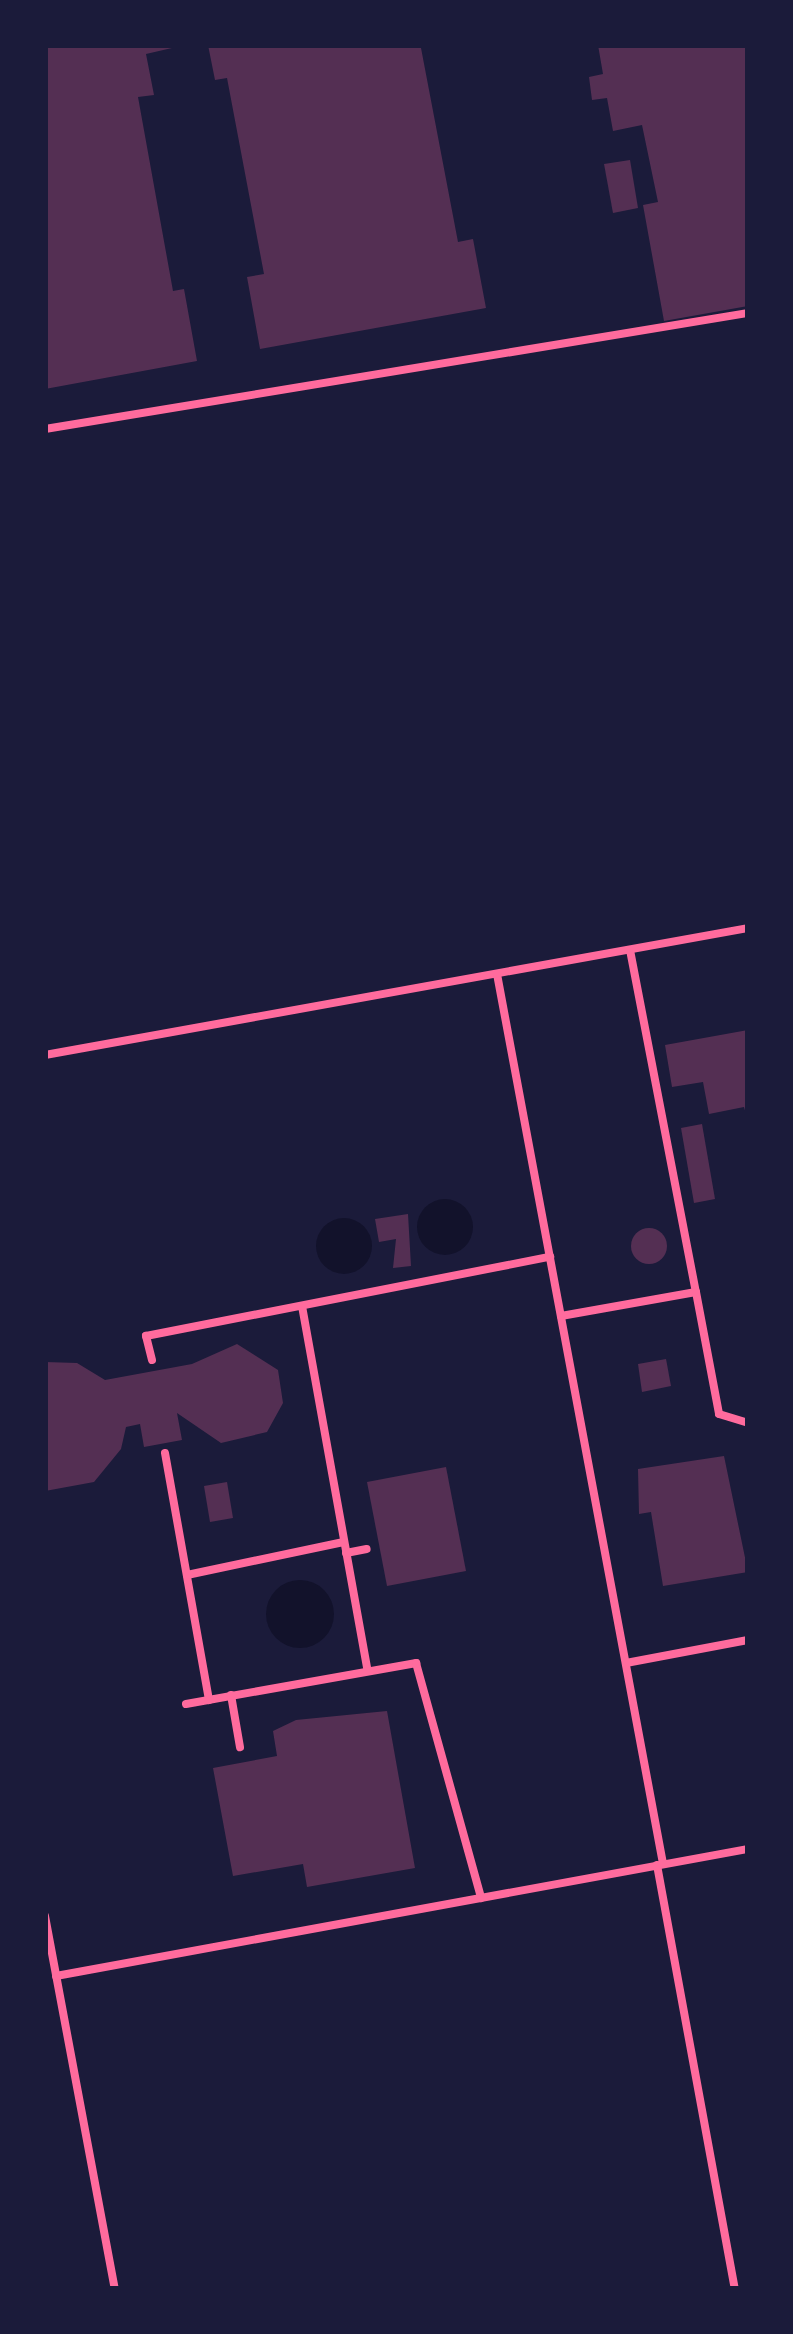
<!DOCTYPE html>
<style>
body{margin:0}
#map{position:relative;width:793px;height:2334px;overflow:hidden;background:#1b1b3a;font-family:"Asap Condensed",sans-serif}
div>[style]{position:absolute}
.water>*{inset:0;background:#12122b}
.round{border-radius:50%}
.building>*{inset:0;background:#542f53}
.service>*{height:8px;margin:-4px;padding:0 4px;transform-origin:4px;border-radius:4px;background:#ff6b9d}
span{translate:-50% -50%;white-space:nowrap;text-align:center;line-height:1.15;-webkit-text-stroke:8px #1b1b3a;paint-order:stroke}
.frame{position:absolute;inset:0;border:48px solid #1b1b3a;pointer-events:none}
</style>
<div id="map">
<div class="water">
<i class="round" style="left:417px;top:1199px;width:56px;height:56px"></i>
<i class="round" style="left:316px;top:1218px;width:56px;height:56px"></i>
<i class="round" style="left:266px;top:1580px;width:68px;height:68px"></i>
</div>
<div class="building">
<i style="clip-path:polygon(45px 45px,185px 45px,146px 54px,154px 95px,138px 97px,173px 291px,184px 289px,197px 361px,45px 389px)"></i>
<i style="clip-path:polygon(208px 45px,429px 45px,421px 48px,458px 242px,473px 239px,486px 308px,260px 349px,247px 277px,264px 274px,227px 78px,215px 80px)"></i>
<i style="clip-path:polygon(598px 45px,748px 45px,748px 306px,664px 321px,643px 205px,658px 202px,642px 125px,613px 131px,607px 98px,592px 100px,589px 77px,603px 74px)"></i>
<i style="clip-path:polygon(630px 160px,638px 208px,613px 213px,604px 164px)"></i>
<i style="clip-path:polygon(748px 1030px,748px 1121px,744px 1107px,709px 1114px,703px 1082px,672px 1087px,665px 1045px)"></i>
<i style="clip-path:polygon(702px 1124px,715px 1199px,694px 1203px,681px 1128px)"></i>
<i style="clip-path:polygon(408px 1214px,411px 1266px,393px 1268px,396px 1239px,379px 1242px,375px 1219px)"></i>
<i class="round" style="left:631px;top:1228px;width:36px;height:36px"></i>
<i style="clip-path:polygon(237px 1344px,278px 1370px,283px 1403px,267px 1432px,221px 1443px,177px 1413px,182px 1440px,144px 1447px,140px 1424px,126px 1427px,121px 1449px,94px 1482px,45px 1491px,45px 1362px,77px 1363px,105px 1380px,192px 1364px)"></i>
<i style="clip-path:polygon(666px 1359px,671px 1386px,642px 1392px,638px 1364px)"></i>
<i style="clip-path:polygon(724px 1456px,748px 1572px,663px 1586px,651px 1512px,639px 1514px,638px 1469px)"></i>
<i style="clip-path:polygon(446px 1467px,466px 1571px,387px 1586px,367px 1482px)"></i>
<i style="clip-path:polygon(227px 1482px,233px 1518px,210px 1522px,204px 1486px)"></i>
<i style="clip-path:polygon(387px 1711px,415px 1868px,307px 1887px,303px 1864px,233px 1876px,213px 1768px,277px 1756px,273px 1731px,296px 1720px)"></i>
</div>
<div class="service">
<i style="left:45px;top:429px;width:713px;rotate:-9.37deg"></i>
<i style="left:630px;top:950px;width:348px;rotate:79.1deg"></i>
<i style="left:497px;top:974px;width:905px;rotate:79.43deg"></i>
<i style="left:45px;top:1055px;width:714px;rotate:-10.24deg"></i>
<i style="left:302px;top:1306px;width:369px;rotate:79.8deg"></i>
<i style="left:561px;top:1316px;width:137px;rotate:-10.1deg"></i>
<i style="left:696px;top:1292px;width:124px;rotate:79.3deg"></i>
<i style="left:719px;top:1414px;width:30px;rotate:17deg"></i>
<i style="left:152px;top:1360px;width:25px;rotate:-104deg"></i>
<i style="left:146px;top:1336px;width:412px;rotate:-11.1deg"></i>
<i style="left:165px;top:1453px;width:251px;rotate:79.9deg"></i>
<i style="left:346px;top:1553px;width:21px;rotate:-11deg"></i>
<i style="left:187px;top:1575px;width:160px;rotate:-11.9deg"></i>
<i style="left:626px;top:1663px;width:124px;rotate:-10.7deg"></i>
<i style="left:231px;top:1695px;width:53px;rotate:80.2deg"></i>
<i style="left:186px;top:1704px;width:234px;rotate:-10.1deg"></i>
<i style="left:416px;top:1663px;width:244px;rotate:74.5deg"></i>
<i style="left:657px;top:1865px;width:431px;rotate:79.6deg"></i>
<i style="left:45px;top:1916px;width:380px;rotate:79.4deg"></i>
<i style="left:56px;top:1976px;width:704px;rotate:-10.4deg"></i>
</div>
<div class="frame"></div>
</div>
